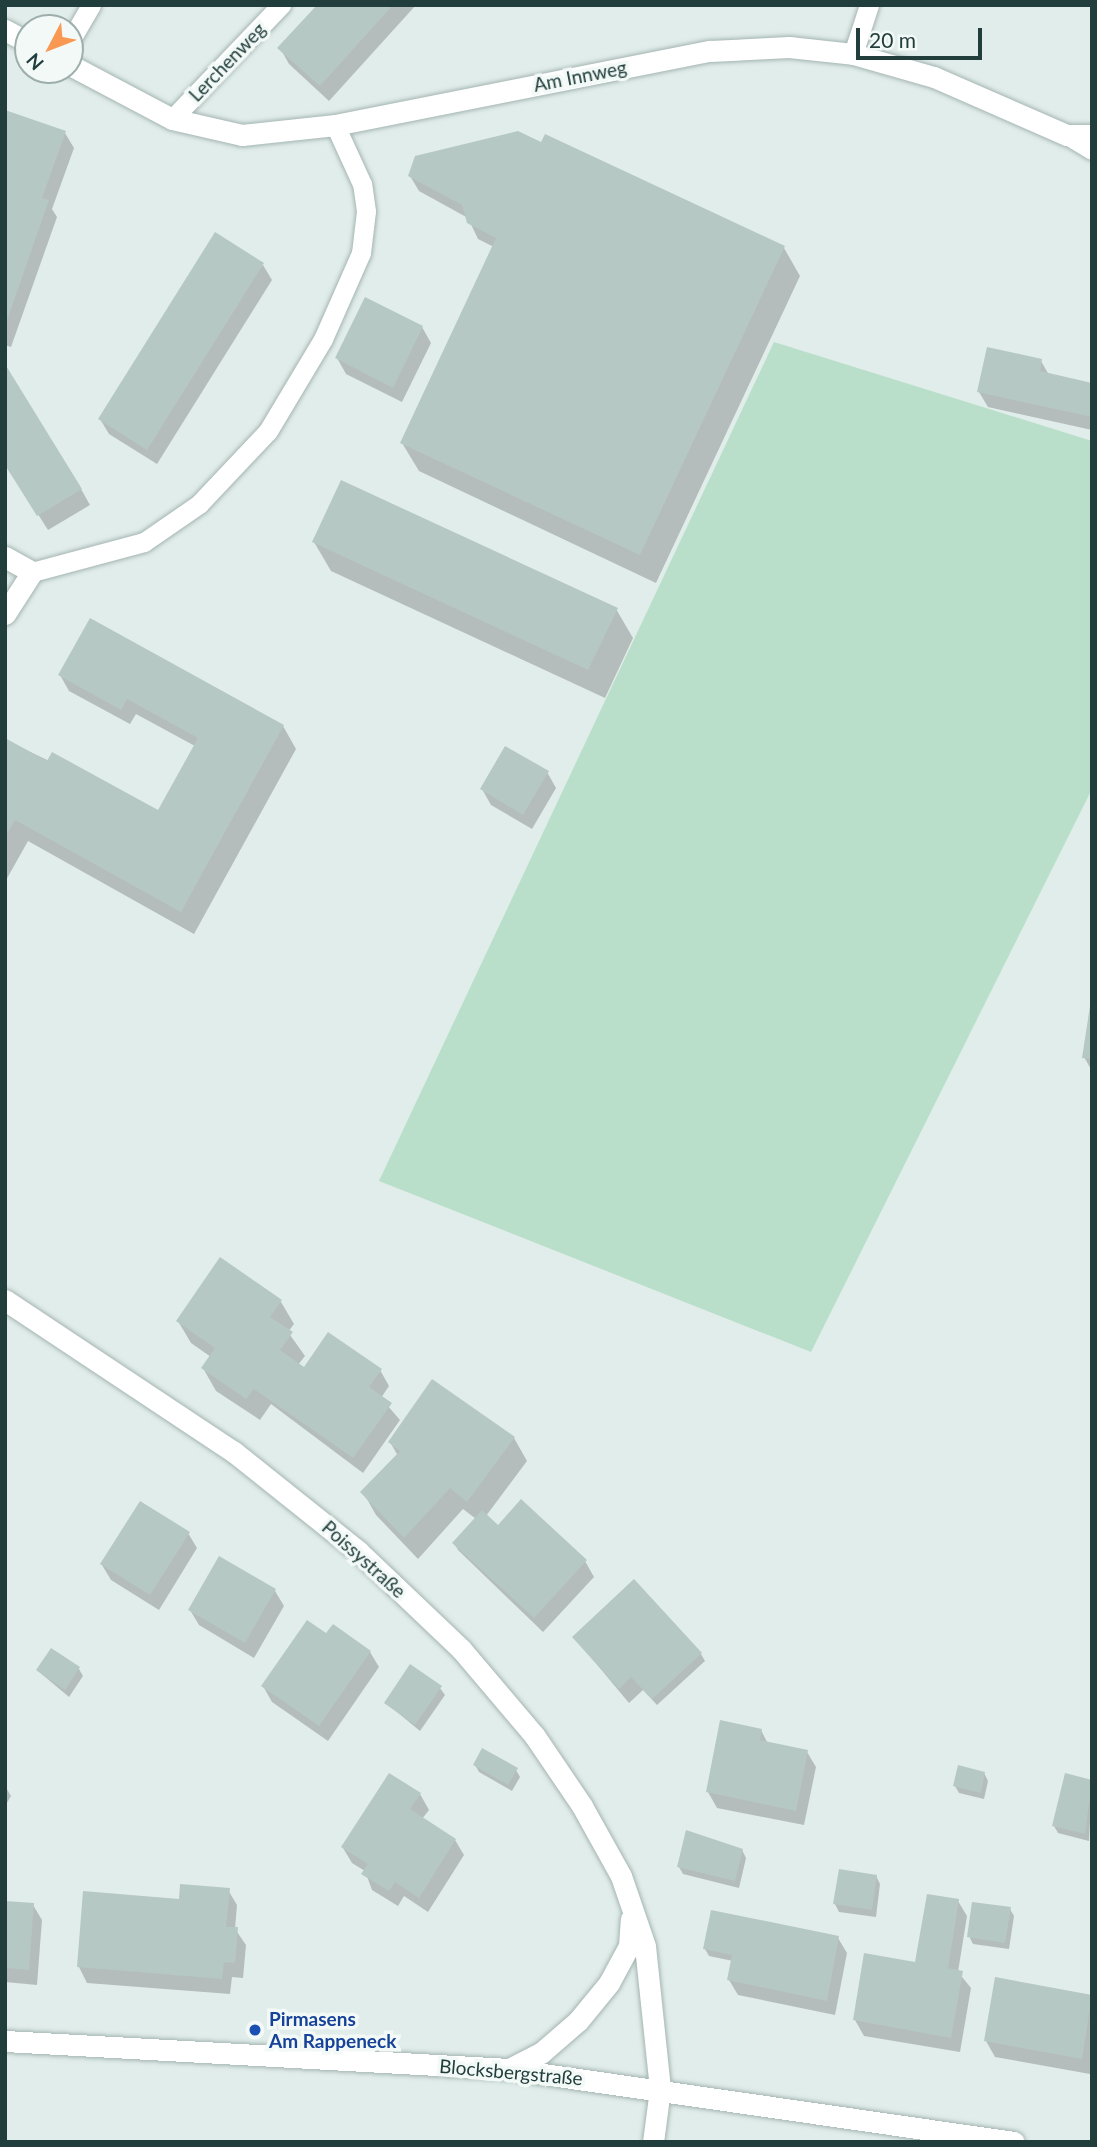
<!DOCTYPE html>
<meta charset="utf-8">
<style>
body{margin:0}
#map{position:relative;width:1097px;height:2147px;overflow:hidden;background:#e1edea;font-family:Lato,sans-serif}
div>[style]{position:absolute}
.green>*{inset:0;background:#b9dfca}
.shadow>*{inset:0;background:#0003}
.building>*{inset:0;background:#b6c8c3}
.roads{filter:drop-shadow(0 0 2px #a4b5b2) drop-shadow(0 0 2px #a4b5b2)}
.lane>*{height:19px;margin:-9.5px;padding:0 9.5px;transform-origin:9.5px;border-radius:9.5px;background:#fff}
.street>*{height:21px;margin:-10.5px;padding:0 10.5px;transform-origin:10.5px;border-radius:10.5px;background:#fff}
.secondary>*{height:21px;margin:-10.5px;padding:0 10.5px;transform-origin:10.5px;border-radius:10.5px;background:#fff}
.dots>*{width:19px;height:19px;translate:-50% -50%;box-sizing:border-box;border:4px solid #f2f9f7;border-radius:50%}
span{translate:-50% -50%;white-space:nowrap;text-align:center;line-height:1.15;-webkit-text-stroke:7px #f2f9f7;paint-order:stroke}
.street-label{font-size:19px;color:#213e3c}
.transit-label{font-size:19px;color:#164399;font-weight:700}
.left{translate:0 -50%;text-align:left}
.frame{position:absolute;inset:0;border:7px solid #213e3c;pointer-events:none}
.north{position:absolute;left:14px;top:14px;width:70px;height:70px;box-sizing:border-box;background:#f2f9f7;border:2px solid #9eaeac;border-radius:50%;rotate:228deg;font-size:19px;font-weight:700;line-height:28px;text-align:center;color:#213e3c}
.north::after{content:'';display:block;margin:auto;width:24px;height:32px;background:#f99853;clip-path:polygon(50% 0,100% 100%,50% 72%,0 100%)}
.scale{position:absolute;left:856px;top:28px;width:126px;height:32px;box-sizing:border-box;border:4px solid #213e3c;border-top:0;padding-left:9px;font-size:21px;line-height:24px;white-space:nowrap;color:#213e3c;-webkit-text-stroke:5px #f2f9f7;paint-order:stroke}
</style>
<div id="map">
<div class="green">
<i style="clip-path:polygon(774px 342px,1092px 441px,1092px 789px,811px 1352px,379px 1181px)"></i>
</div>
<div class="shadow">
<i style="clip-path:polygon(319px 5px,416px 5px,329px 101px,289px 64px,280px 48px)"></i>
<i style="clip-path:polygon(5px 111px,65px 133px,74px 148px,52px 209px,57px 217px,11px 347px,5px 345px)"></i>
<i style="clip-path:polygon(410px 176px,784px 248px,800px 276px,656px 583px,419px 471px,402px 443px,494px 247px,478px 239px,468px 218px,419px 191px)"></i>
<i style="clip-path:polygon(263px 265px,272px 280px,157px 464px,109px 434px,100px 419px)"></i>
<i style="clip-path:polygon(422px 327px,431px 343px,402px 402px,346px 374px,337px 358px)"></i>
<i style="clip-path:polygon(1041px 361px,1049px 375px,1092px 385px,1092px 430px,988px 407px,979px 392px)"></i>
<i style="clip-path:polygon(5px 462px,81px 489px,90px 505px,48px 530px)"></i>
<i style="clip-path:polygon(314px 542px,616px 609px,633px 638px,605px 698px,331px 571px)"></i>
<i style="clip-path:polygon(60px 675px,283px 726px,296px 749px,194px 934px,28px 841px,5px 882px,5px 740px,159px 813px,195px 746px,136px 714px,130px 724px,69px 691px)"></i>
<i style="clip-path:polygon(547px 772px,556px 788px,532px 829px,491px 805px,482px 789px)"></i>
<i style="clip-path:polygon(1092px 1007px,1092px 1071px,1084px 1057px)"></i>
<i style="clip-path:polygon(281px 1302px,294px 1324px,288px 1332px,305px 1356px,298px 1365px,304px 1369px,380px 1370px,389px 1386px,381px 1398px,400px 1420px,363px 1473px,271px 1404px,260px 1420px,216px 1391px,203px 1368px,211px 1357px,191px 1343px,178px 1321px)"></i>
<i style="clip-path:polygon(433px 1382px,514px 1438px,527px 1461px,486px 1516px,498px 1527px,585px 1561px,594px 1577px,543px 1632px,458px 1550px,454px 1543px,476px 1519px,463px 1509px,418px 1559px,376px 1515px,363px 1492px,398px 1456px,390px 1442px)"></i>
<i style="clip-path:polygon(188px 1533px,197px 1548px,159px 1610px,111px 1580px,102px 1565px)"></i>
<i style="clip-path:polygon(220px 1559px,275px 1591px,284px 1606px,254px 1658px,199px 1625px,190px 1610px)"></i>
<i style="clip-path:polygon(327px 1636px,370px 1652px,379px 1667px,328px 1741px,272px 1702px,263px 1686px)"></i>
<i style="clip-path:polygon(574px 1637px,701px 1654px,705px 1661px,657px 1705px,643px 1690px,629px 1703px)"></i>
<i style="clip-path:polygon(79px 1669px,83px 1676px,69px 1697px,38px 1671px)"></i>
<i style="clip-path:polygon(440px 1688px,445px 1695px,420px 1731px,386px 1703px)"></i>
<i style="clip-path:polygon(761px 1730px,768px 1744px,807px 1752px,816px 1767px,804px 1825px,717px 1808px,708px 1792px)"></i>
<i style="clip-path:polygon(475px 1765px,516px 1770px,520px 1777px,512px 1791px,479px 1772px)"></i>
<i style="clip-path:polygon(984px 1773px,988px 1781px,984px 1799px,959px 1793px,955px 1786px)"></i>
<i style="clip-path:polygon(1066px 1775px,1092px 1782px,1089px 1841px,1058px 1833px,1054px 1826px)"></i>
<i style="clip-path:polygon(5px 1786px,11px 1796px,5px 1806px)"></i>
<i style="clip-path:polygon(420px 1794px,429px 1810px,422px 1819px,455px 1840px,464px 1855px,428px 1912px,404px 1896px,398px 1906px,372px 1890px,365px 1871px,352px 1863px,343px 1848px)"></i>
<i style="clip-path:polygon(742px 1850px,746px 1858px,739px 1888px,683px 1874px,679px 1867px)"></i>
<i style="clip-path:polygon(876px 1876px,880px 1884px,876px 1917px,839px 1912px,835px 1904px)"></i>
<i style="clip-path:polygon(228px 1890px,237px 1905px,235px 1929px,246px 1945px,243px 1978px,232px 1977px,230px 1994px,87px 1983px,79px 1967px,181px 1901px)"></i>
<i style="clip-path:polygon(958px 1901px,967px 1916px,958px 1972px,971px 1988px,960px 2052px,864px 2036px,855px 2020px,917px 1964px)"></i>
<i style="clip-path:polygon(5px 1903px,33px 1905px,42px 1920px,37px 1985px,5px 1982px)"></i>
<i style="clip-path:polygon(1010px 1909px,1014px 1916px,1009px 1949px,973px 1944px,969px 1936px)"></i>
<i style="clip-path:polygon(838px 1938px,847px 1953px,835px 2015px,738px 1995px,729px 1980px,733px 1961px,709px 1956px,705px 1949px)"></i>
<i style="clip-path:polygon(997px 1979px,1092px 1997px,1090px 2074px,995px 2057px,986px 2041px)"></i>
</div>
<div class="building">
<i style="clip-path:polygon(317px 5px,393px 5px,320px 86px,277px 48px)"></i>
<i style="clip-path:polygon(5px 110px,66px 131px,42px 198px,49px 200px,6px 323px)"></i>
<i style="clip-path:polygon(518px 131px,541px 142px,545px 134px,785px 246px,640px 555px,400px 443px,496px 238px,467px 223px,462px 205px,408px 176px,415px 156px)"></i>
<i style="clip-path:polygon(215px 232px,264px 263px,147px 450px,98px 419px)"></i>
<i style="clip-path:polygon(365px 297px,423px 326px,393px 388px,335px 358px)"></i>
<i style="clip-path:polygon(987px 347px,1042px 359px,1040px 371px,1092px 383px,1092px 417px,977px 392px)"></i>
<i style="clip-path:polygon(5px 364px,82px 489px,37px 516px,5px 465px)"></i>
<i style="clip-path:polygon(341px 480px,618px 608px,588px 670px,312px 542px)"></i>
<i style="clip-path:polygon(90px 618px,284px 725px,181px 912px,15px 820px,5px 837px,5px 738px,47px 761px,52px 752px,158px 810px,198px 738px,127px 699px,121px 710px,58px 675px)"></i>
<i style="clip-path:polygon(505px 746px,549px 771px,523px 815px,480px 789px)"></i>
<i style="clip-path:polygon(1090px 1006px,1092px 1006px,1092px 1059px,1082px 1058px)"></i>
<i style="clip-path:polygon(220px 1257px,282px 1300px,270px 1317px,293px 1332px,280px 1350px,304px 1367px,328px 1332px,382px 1369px,369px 1387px,392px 1403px,353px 1458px,254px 1389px,246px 1399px,201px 1368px,215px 1348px,176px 1321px)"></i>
<i style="clip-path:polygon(432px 1379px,515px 1437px,467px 1502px,450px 1488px,404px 1538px,360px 1492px,400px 1451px,388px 1442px)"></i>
<i style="clip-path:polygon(521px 1499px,587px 1560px,534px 1618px,452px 1543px,482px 1510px,498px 1525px)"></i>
<i style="clip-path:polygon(140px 1501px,190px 1532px,150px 1595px,100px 1564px)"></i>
<i style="clip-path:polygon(219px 1556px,276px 1589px,245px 1643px,188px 1610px)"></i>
<i style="clip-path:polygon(634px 1579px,702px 1653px,652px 1699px,631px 1677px,619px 1689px,572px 1637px)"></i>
<i style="clip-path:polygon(307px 1620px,326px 1633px,333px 1624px,371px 1651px,319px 1726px,261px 1686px)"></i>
<i style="clip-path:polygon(51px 1648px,80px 1667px,65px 1690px,36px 1670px)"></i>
<i style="clip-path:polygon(410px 1664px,442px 1686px,415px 1725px,384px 1703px)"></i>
<i style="clip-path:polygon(720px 1720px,762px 1729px,760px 1740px,808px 1750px,796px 1811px,706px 1792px)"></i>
<i style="clip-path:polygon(482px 1748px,518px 1768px,508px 1785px,473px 1765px)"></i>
<i style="clip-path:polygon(958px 1765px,985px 1772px,981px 1793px,953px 1786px)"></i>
<i style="clip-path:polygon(389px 1773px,421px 1793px,410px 1809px,456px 1839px,419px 1898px,395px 1882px,389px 1891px,361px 1874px,368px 1864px,341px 1847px)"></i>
<i style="clip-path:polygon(1065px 1773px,1092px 1780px,1085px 1834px,1052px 1826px)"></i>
<i style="clip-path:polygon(686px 1830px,743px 1849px,735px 1881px,677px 1867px)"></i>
<i style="clip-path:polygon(839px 1869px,877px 1875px,872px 1910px,833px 1904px)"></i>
<i style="clip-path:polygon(180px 1884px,230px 1888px,226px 1927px,238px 1927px,235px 1963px,224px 1962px,222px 1979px,77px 1967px,83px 1891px,179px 1899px)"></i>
<i style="clip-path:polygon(927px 1894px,959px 1899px,948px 1968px,963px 1971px,951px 2038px,853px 2020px,864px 1953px,915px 1962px)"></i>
<i style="clip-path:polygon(5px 1901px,34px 1903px,29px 1970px,5px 1968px)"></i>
<i style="clip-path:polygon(972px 1902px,1011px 1907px,1005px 1943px,967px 1937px)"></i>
<i style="clip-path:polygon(711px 1910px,839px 1936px,827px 2001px,727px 1980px,732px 1955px,703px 1949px)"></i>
<i style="clip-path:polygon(995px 1977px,1092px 1995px,1082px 2059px,984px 2041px)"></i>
</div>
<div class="roads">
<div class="lane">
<i style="left:70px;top:41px;width:42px;rotate:-59.7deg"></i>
<i style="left:853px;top:54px;width:52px;rotate:-71.9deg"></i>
<i style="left:172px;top:119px;width:158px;rotate:-46.3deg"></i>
<i style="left:1067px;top:135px;width:29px;rotate:31deg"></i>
<i style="left:32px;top:572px;width:116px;rotate:-15deg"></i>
<i style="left:144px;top:542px;width:67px;rotate:-34.6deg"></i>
<i style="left:199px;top:504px;width:100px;rotate:-46.6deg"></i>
<i style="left:268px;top:431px;width:107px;rotate:-59.1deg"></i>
<i style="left:323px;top:339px;width:94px;rotate:-66.2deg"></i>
<i style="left:361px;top:253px;width:42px;rotate:-83.2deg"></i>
<i style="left:366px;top:211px;width:27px;rotate:-98deg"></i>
<i style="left:362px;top:184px;width:65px;rotate:-114.6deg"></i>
</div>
<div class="street">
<i style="left:5px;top:30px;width:26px;rotate:28deg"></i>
<i style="left:70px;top:65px;width:115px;rotate:27.9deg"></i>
<i style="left:172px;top:119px;width:72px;rotate:12.9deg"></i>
<i style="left:242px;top:135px;width:94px;rotate:-6.1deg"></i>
<i style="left:335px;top:125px;width:382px;rotate:-11.2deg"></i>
<i style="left:710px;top:51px;width:79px;rotate:-2.9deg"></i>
<i style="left:789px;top:47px;width:64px;rotate:6.2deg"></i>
<i style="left:853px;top:54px;width:84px;rotate:15.9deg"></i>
<i style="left:934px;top:77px;width:145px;rotate:23.6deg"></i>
<i style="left:1067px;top:135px;width:25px"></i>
<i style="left:5px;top:557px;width:31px;rotate:29deg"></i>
<i style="left:32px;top:572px;width:50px;rotate:122.7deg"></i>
<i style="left:5px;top:1300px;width:275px;rotate:33.6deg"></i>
<i style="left:234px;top:1452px;width:159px;rotate:38.6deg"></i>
<i style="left:358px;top:1551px;width:142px;rotate:43.6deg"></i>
<i style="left:461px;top:1649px;width:113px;rotate:49.7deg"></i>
<i style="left:534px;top:1735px;width:86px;rotate:55.9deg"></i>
<i style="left:582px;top:1806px;width:80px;rotate:60.9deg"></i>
<i style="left:621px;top:1876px;width:74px;rotate:71.1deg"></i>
<i style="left:645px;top:1946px;width:144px;rotate:84deg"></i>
<i style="left:660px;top:2089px;width:53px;rotate:97.5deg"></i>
<i style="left:509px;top:2069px;width:36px;rotate:-27deg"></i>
<i style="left:541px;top:2053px;width:49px;rotate:-40.9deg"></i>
<i style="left:578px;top:2021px;width:49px;rotate:-50.8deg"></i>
<i style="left:609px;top:1983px;width:42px;rotate:-61.6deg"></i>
<i style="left:629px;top:1946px;width:27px;rotate:-86deg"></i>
</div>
<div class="secondary">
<i style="left:5px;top:2041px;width:505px;rotate:3.18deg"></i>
<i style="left:509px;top:2069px;width:510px;rotate:8.23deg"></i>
</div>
</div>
<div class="dots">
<i style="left:255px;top:2030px;background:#1a4fb4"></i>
</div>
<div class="street-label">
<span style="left:227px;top:62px;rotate:-46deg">Lerchenweg</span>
<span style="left:580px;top:76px;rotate:-11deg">Am Innweg</span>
<span style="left:364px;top:1559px;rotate:42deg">Poissystraße</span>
<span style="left:511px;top:2072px;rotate:5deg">Blocksbergstraße</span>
</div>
<div class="transit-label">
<span class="left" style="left:269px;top:2030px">Pirmasens<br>Am Rappeneck</span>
</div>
<div class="frame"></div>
<div class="north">N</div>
<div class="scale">20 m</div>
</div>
